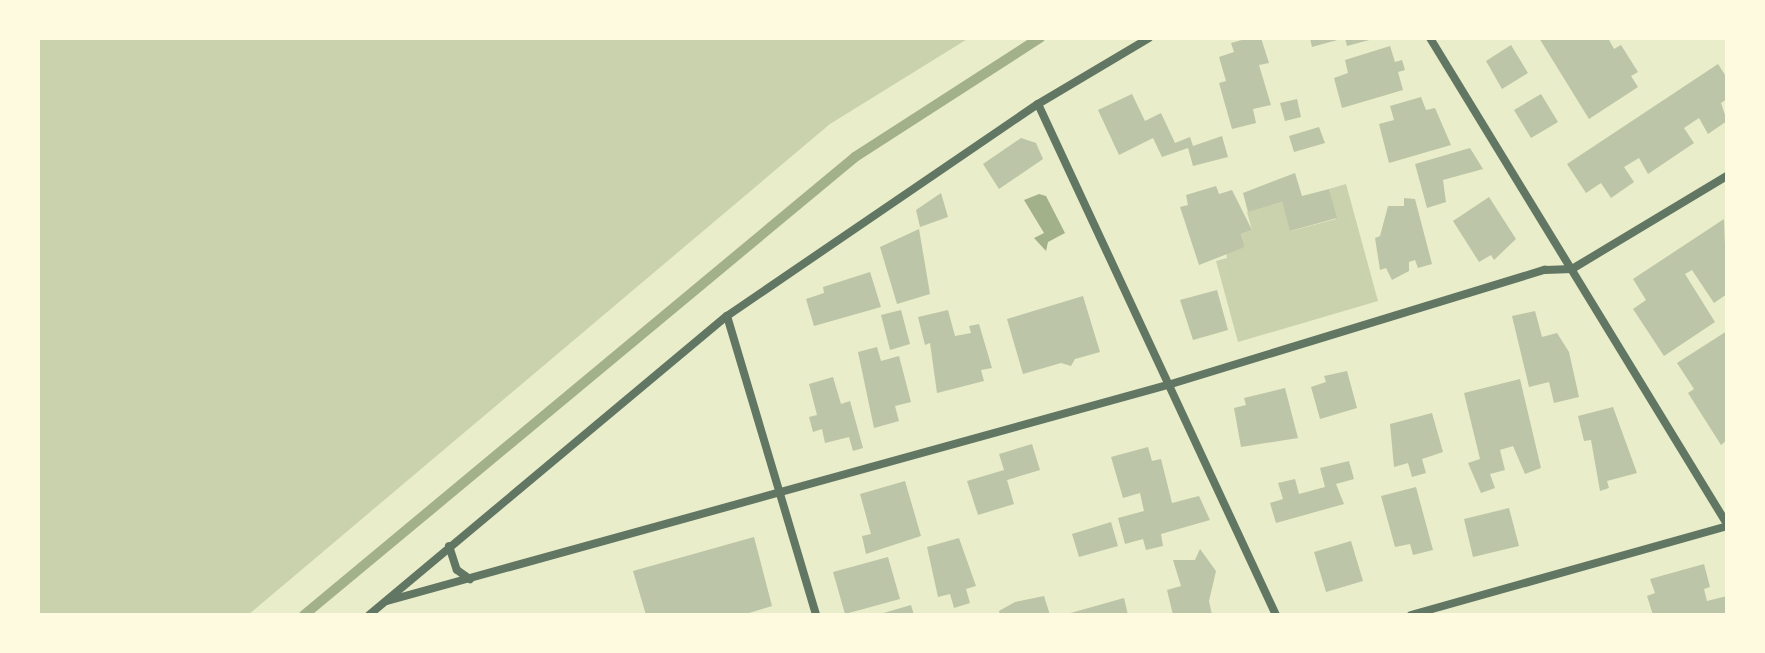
<!DOCTYPE html>
<style>
body{margin:0}
#map{position:relative;width:1765px;height:653px;overflow:hidden;background:#e9edc9;font-family:"Exo 2",sans-serif}
div>[style]{position:absolute}
.green>*{inset:0;background:#cad2ad}
.water>*{inset:0;background:#a3b18a}
.stream>*{height:10px;margin:-5px;padding:0 5px;transform-origin:5px;border-radius:5px;background:#a3b18a}
.building>*{inset:0;background:#bcc5a7}
.minor>*{height:8px;margin:-4px;padding:0 4px;transform-origin:4px;border-radius:4px;background:#617663}
span{translate:-50% -50%;white-space:nowrap;text-align:center;line-height:1.15;-webkit-text-stroke:6px #fefae0;paint-order:stroke}
.frame{position:absolute;inset:0;border:40px solid #fefae0;pointer-events:none}
</style>
<div id="map">
<div class="green">
<i style="clip-path:polygon(38px 38px,969px 38px,830px 124px,248px 615px,38px 615px)"></i>
<i style="clip-path:polygon(1346px 184px,1378px 301px,1238px 342px,1216px 261px,1227px 258px,1226px 252px,1245px 247px,1241px 234px,1252px 230px,1247px 212px,1282px 202px,1291px 231px,1336px 219px,1329px 189px)"></i>
</div>
<div class="water">
<i style="clip-path:polygon(1039px 194px,1046px 196px,1065px 233px,1048px 242px,1046px 251px,1034px 238px,1044px 233px,1024px 200px)"></i>
</div>
<div class="stream">
<i style="left:304px;top:615px;width:716px;rotate:-39.73deg"></i>
<i style="left:855px;top:157px;width:220px;rotate:-32.8deg"></i>
</div>
<div class="building">
<i style="clip-path:polygon(1249px 38px,1261px 38px,1269px 63px,1259px 65px,1271px 105px,1253px 109px,1256px 123px,1232px 129px,1219px 83px,1226px 81px,1219px 57px,1234px 52px,1231px 43px)"></i>
<i style="clip-path:polygon(1310px 38px,1341px 38px,1341px 39px,1312px 47px)"></i>
<i style="clip-path:polygon(1345px 38px,1373px 38px,1373px 39px,1347px 46px)"></i>
<i style="clip-path:polygon(1539px 38px,1608px 38px,1614px 49px,1621px 45px,1638px 72px,1631px 76px,1638px 87px,1589px 119px)"></i>
<i style="clip-path:polygon(1511px 45px,1528px 73px,1502px 89px,1486px 61px)"></i>
<i style="clip-path:polygon(1390px 46px,1395px 62px,1402px 60px,1405px 70px,1398px 72px,1403px 90px,1342px 108px,1334px 78px,1348px 73px,1345px 60px)"></i>
<i style="clip-path:polygon(1718px 64px,1727px 78px,1727px 99px,1721px 103px,1727px 121px,1708px 134px,1699px 118px,1684px 128px,1694px 143px,1648px 174px,1639px 158px,1624px 167px,1634px 182px,1611px 198px,1601px 183px,1586px 193px,1567px 164px)"></i>
<i style="clip-path:polygon(1132px 94px,1145px 121px,1161px 113px,1175px 143px,1190px 137px,1193px 146px,1222px 136px,1228px 157px,1193px 166px,1188px 148px,1162px 157px,1153px 138px,1119px 155px,1098px 110px)"></i>
<i style="clip-path:polygon(1541px 94px,1558px 122px,1531px 138px,1514px 110px)"></i>
<i style="clip-path:polygon(1421px 97px,1426px 110px,1435px 108px,1451px 145px,1389px 163px,1379px 124px,1394px 120px,1390px 106px)"></i>
<i style="clip-path:polygon(1297px 99px,1301px 117px,1285px 121px,1280px 103px)"></i>
<i style="clip-path:polygon(1319px 127px,1325px 143px,1294px 152px,1289px 136px)"></i>
<i style="clip-path:polygon(1021px 138px,1036px 143px,1043px 159px,999px 189px,983px 164px)"></i>
<i style="clip-path:polygon(1470px 148px,1483px 169px,1443px 180px,1446px 202px,1427px 208px,1415px 164px)"></i>
<i style="clip-path:polygon(1295px 173px,1302px 196px,1329px 189px,1337px 218px,1290px 231px,1282px 202px,1248px 212px,1243px 193px)"></i>
<i style="clip-path:polygon(1216px 186px,1219px 194px,1232px 190px,1252px 230px,1241px 234px,1245px 247px,1199px 265px,1180px 207px,1188px 205px,1186px 195px)"></i>
<i style="clip-path:polygon(941px 193px,948px 217px,920px 227px,916px 210px)"></i>
<i style="clip-path:polygon(1489px 197px,1516px 239px,1494px 260px,1491px 255px,1479px 262px,1453px 221px)"></i>
<i style="clip-path:polygon(1404px 198px,1415px 199px,1432px 264px,1418px 268px,1415px 260px,1409px 262px,1409px 271px,1392px 280px,1386px 268px,1380px 270px,1375px 238px,1380px 236px,1388px 206px,1404px 206px)"></i>
<i style="clip-path:polygon(1724px 219px,1727px 294px,1714px 303px,1692px 270px,1685px 274px,1715px 322px,1664px 356px,1633px 309px,1646px 300px,1633px 279px)"></i>
<i style="clip-path:polygon(919px 229px,930px 294px,897px 304px,880px 247px)"></i>
<i style="clip-path:polygon(870px 272px,881px 307px,814px 326px,806px 299px,824px 293px,823px 287px)"></i>
<i style="clip-path:polygon(1217px 290px,1228px 330px,1193px 340px,1180px 300px)"></i>
<i style="clip-path:polygon(1083px 296px,1100px 352px,1075px 359px,1071px 366px,1061px 363px,1023px 374px,1007px 319px)"></i>
<i style="clip-path:polygon(901px 310px,910px 344px,890px 350px,881px 315px)"></i>
<i style="clip-path:polygon(948px 310px,955px 336px,971px 333px,969px 326px,979px 324px,992px 368px,981px 370px,984px 381px,937px 393px,930px 343px,925px 345px,918px 317px)"></i>
<i style="clip-path:polygon(1535px 311px,1542px 337px,1557px 333px,1569px 352px,1579px 397px,1554px 403px,1549px 382px,1529px 387px,1512px 316px)"></i>
<i style="clip-path:polygon(1727px 331px,1727px 440px,1721px 445px,1688px 393px,1694px 389px,1677px 363px)"></i>
<i style="clip-path:polygon(877px 347px,881px 361px,899px 356px,911px 402px,895px 406px,899px 421px,874px 428px,858px 352px)"></i>
<i style="clip-path:polygon(1347px 371px,1357px 408px,1320px 419px,1311px 387px,1326px 382px,1324px 376px)"></i>
<i style="clip-path:polygon(833px 377px,841px 404px,850px 401px,863px 448px,853px 451px,849px 437px,825px 443px,822px 429px,813px 432px,809px 417px,817px 415px,809px 384px)"></i>
<i style="clip-path:polygon(1520px 379px,1541px 468px,1525px 474px,1513px 446px,1500px 450px,1505px 470px,1490px 474px,1495px 488px,1481px 493px,1468px 463px,1480px 459px,1464px 393px)"></i>
<i style="clip-path:polygon(1285px 388px,1298px 438px,1241px 447px,1234px 408px,1246px 405px,1244px 398px)"></i>
<i style="clip-path:polygon(1613px 407px,1637px 473px,1607px 481px,1609px 488px,1600px 491px,1591px 440px,1584px 441px,1578px 416px)"></i>
<i style="clip-path:polygon(1432px 413px,1443px 452px,1422px 459px,1426px 473px,1412px 477px,1408px 463px,1394px 467px,1390px 424px)"></i>
<i style="clip-path:polygon(1032px 444px,1040px 470px,1007px 480px,1014px 504px,978px 515px,967px 481px,1004px 470px,999px 454px)"></i>
<i style="clip-path:polygon(1148px 447px,1152px 461px,1161px 459px,1172px 503px,1199px 496px,1210px 520px,1161px 534px,1163px 546px,1146px 550px,1143px 539px,1125px 544px,1118px 518px,1144px 511px,1140px 493px,1123px 498px,1111px 457px)"></i>
<i style="clip-path:polygon(1349px 461px,1354px 479px,1336px 484px,1344px 504px,1276px 523px,1270px 503px,1283px 499px,1278px 483px,1295px 479px,1299px 494px,1325px 487px,1320px 468px)"></i>
<i style="clip-path:polygon(905px 481px,921px 536px,866px 554px,862px 536px,871px 534px,860px 494px)"></i>
<i style="clip-path:polygon(1416px 487px,1433px 550px,1413px 555px,1410px 544px,1395px 547px,1381px 496px)"></i>
<i style="clip-path:polygon(1509px 508px,1519px 546px,1473px 557px,1464px 519px)"></i>
<i style="clip-path:polygon(1111px 522px,1118px 546px,1079px 557px,1072px 534px)"></i>
<i style="clip-path:polygon(754px 537px,772px 606px,742px 615px,646px 615px,633px 571px)"></i>
<i style="clip-path:polygon(959px 538px,976px 586px,966px 589px,970px 603px,954px 608px,950px 594px,938px 597px,927px 547px)"></i>
<i style="clip-path:polygon(1351px 541px,1363px 581px,1326px 592px,1314px 552px)"></i>
<i style="clip-path:polygon(1200px 549px,1216px 571px,1209px 601px,1212px 615px,1173px 615px,1167px 590px,1181px 586px,1173px 560px,1195px 560px)"></i>
<i style="clip-path:polygon(888px 557px,900px 599px,845px 614px,833px 572px)"></i>
<i style="clip-path:polygon(1704px 564px,1710px 587px,1704px 589px,1707px 601px,1727px 596px,1727px 615px,1653px 615px,1647px 596px,1655px 593px,1650px 579px)"></i>
<i style="clip-path:polygon(1044px 596px,1050px 615px,1000px 615px,999px 611px,1015px 602px)"></i>
<i style="clip-path:polygon(1124px 598px,1128px 615px,1067px 615px,1067px 614px)"></i>
<i style="clip-path:polygon(911px 605px,914px 615px,880px 615px,880px 614px)"></i>
</div>
<div class="minor">
<i style="left:1430px;top:38px;width:570px;rotate:58.57deg"></i>
<i style="left:1038px;top:104px;width:564px;rotate:65.03deg"></i>
<i style="left:727px;top:316px;width:312px;rotate:73.4deg"></i>
<i style="left:449px;top:546px;width:25px;rotate:72deg"></i>
<i style="left:457px;top:570px;width:16px;rotate:35deg"></i>
<i style="left:387px;top:601px;width:813px;rotate:-15.47deg"></i>
<i style="left:1171px;top:384px;width:391px;rotate:-17deg"></i>
<i style="left:1545px;top:270px;width:27px;rotate:-2deg"></i>
<i style="left:1572px;top:269px;width:181px;rotate:-31deg"></i>
<i style="left:369px;top:615px;width:466px;rotate:-39.9deg"></i>
<i style="left:727px;top:316px;width:376px;rotate:-34.3deg"></i>
<i style="left:1038px;top:104px;width:129px;rotate:-30.7deg"></i>
<i style="left:1411px;top:615px;width:328px;rotate:-15.7deg"></i>
</div>
<div class="frame"></div>
</div>
